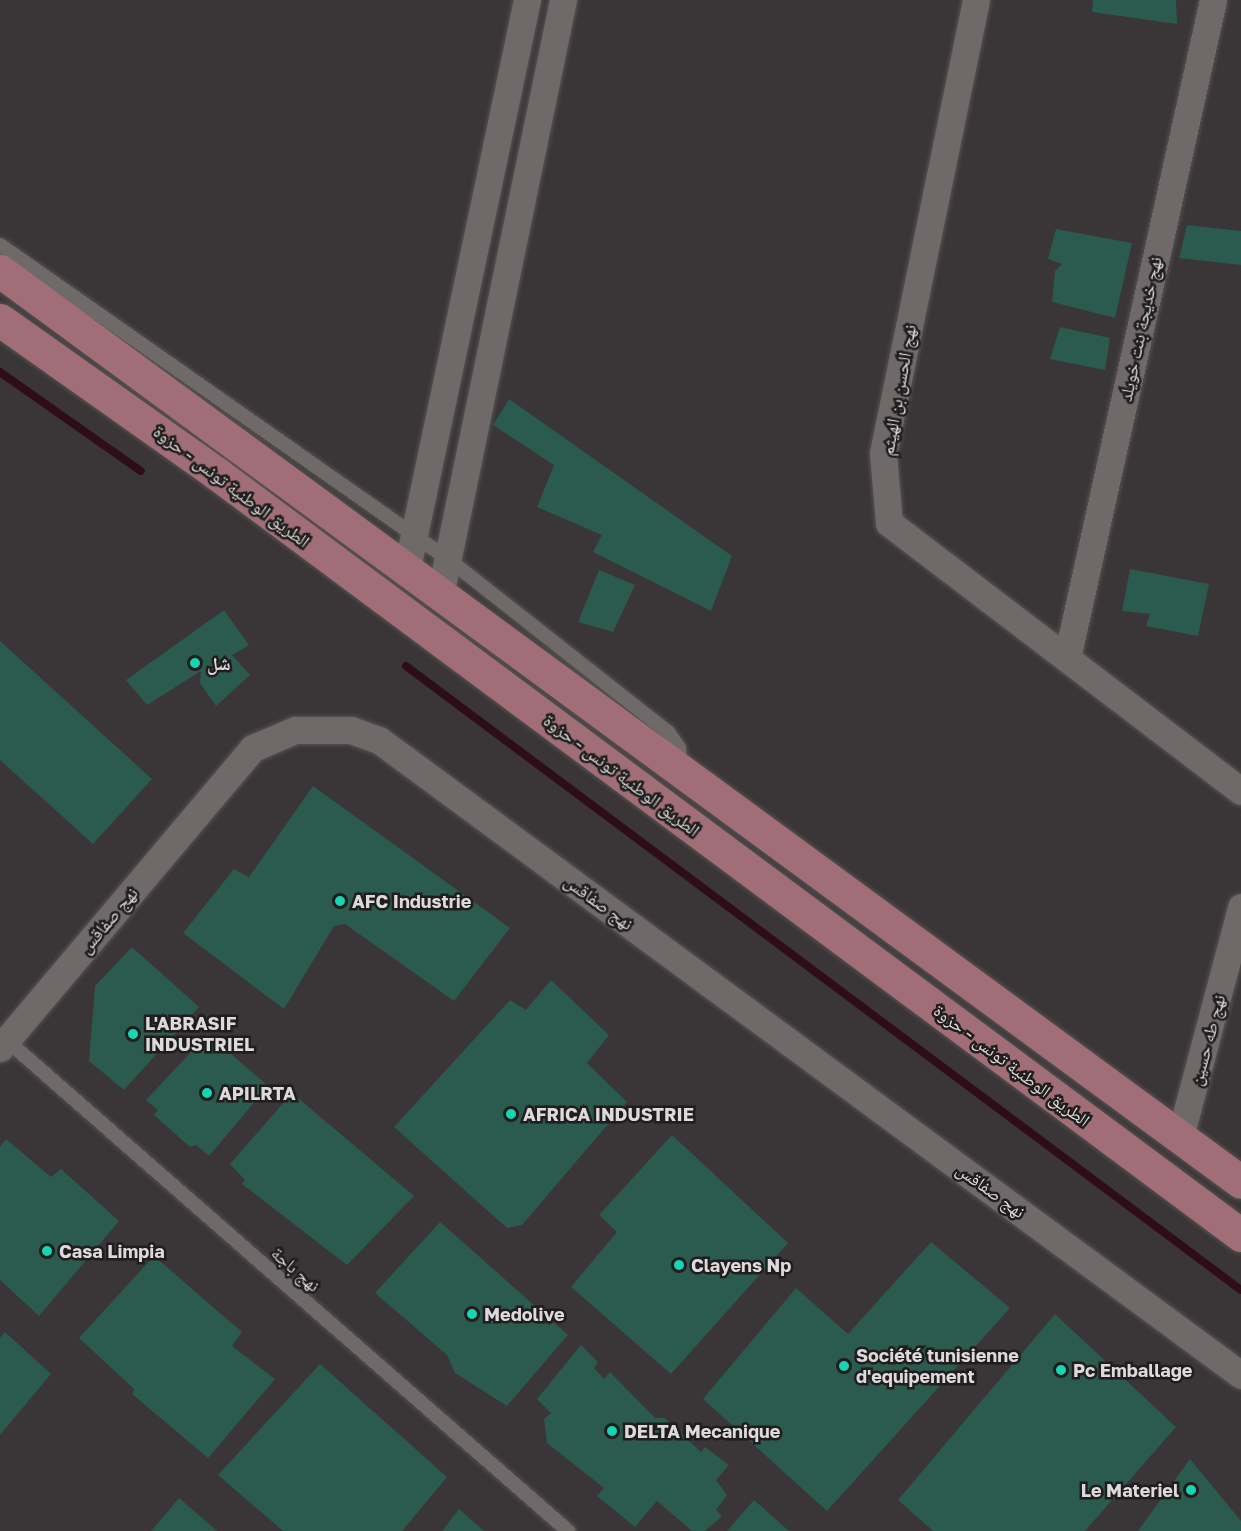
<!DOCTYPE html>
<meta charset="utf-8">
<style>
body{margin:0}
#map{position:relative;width:1241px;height:1531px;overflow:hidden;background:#3a3536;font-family:"Golos Text","Noto Naskh Arabic",sans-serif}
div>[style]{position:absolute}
.stream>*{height:8px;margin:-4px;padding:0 4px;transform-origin:4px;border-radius:4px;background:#2f0d16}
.building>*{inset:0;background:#2b5a4f}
.roads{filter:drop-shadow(0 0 2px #565152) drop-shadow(0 0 2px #565152)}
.service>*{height:14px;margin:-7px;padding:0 7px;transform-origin:7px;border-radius:7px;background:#6f696a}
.minor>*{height:27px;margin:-13.5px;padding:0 13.5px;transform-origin:13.5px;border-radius:13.5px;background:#6f696a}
.primary>*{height:33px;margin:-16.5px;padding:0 16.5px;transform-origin:16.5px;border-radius:16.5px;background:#a16e78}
.dots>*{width:16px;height:16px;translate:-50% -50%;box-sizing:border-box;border:3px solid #1f1d1d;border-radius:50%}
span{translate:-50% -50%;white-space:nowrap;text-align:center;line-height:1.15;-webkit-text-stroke:5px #1f1d1d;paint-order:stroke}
.street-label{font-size:18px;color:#dedadb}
.poi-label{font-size:18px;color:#dedadb;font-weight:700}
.left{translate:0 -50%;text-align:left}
.right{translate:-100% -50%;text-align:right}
</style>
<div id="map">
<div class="stream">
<i style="left:0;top:372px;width:172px;rotate:35.1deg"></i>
<i style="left:406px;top:666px;width:1042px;rotate:36.77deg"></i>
</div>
<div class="building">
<i style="clip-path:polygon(1093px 0,1176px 0,1177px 24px,1092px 12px)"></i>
<i style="clip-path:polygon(1187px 225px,1241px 231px,1241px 265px,1179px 258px)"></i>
<i style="clip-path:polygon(1056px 229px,1132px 243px,1115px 318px,1052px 302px,1055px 271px,1062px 264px,1048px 259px)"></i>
<i style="clip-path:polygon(1060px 327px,1110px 338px,1105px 370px,1050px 359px)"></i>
<i style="clip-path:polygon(509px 399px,732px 556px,711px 611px,593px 552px,602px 535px,537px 507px,554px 465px,493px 425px)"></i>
<i style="clip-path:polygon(1130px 569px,1209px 584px,1198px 636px,1146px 626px,1150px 614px,1122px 611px)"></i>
<i style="clip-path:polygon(599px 570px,635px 585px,613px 632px,578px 622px)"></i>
<i style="clip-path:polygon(224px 610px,249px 645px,232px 655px,250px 675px,216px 706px,200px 683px,201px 671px,147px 705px,126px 680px)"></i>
<i style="clip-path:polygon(0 641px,152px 779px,93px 844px,0 760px)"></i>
<i style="clip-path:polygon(313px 786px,510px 928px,454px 1001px,345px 924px,334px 926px,284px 1009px,183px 933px,234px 869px,249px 877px)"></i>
<i style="clip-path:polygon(132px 947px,199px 1007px,124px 1090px,89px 1061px,95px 986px)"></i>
<i style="clip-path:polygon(551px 980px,609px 1035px,587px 1063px,627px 1102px,522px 1225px,507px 1228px,394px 1127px,510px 1000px,526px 1010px)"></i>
<i style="clip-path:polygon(208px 1034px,268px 1086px,209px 1156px,196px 1145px,190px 1147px,154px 1115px,158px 1110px,146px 1100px)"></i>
<i style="clip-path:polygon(292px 1093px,414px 1196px,347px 1265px,242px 1184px,245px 1180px,230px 1164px)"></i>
<i style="clip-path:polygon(672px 1135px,788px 1243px,671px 1374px,571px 1287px,617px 1232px,599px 1215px)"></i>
<i style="clip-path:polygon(6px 1139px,51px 1177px,61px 1169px,119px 1221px,39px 1316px,0 1280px,0 1147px)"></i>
<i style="clip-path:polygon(440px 1222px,568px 1335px,507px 1406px,455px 1373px,447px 1355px,375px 1293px)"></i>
<i style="clip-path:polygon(931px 1242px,1010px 1308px,827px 1511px,703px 1399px,796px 1288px,848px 1334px)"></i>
<i style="clip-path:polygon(154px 1256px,242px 1332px,232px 1346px,275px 1379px,208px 1458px,132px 1394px,134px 1389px,79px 1338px)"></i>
<i style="clip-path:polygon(1055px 1314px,1176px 1427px,1085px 1531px,933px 1531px,898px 1500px)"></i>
<i style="clip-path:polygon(5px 1332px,51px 1374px,0 1435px,0 1338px)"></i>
<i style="clip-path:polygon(581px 1345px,598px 1362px,594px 1368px,604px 1379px,610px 1372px,655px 1418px,665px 1418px,701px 1452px,705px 1447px,729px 1465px,716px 1480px,727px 1495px,716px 1510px,722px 1516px,705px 1531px,692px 1531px,657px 1501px,635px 1527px,597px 1496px,604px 1488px,547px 1443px,544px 1419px,551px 1413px,537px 1399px)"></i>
<i style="clip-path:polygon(320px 1364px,447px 1477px,402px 1531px,283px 1531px,218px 1475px)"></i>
<i style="clip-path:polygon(1190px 1459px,1241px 1521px,1241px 1531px,1138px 1531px)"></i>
<i style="clip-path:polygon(179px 1498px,217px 1531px,151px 1531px)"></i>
<i style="clip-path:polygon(754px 1500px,789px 1531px,727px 1531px)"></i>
<i style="clip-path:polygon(459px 1509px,484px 1531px,442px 1531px)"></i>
</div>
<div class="roads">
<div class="service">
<i style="left:0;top:245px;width:547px;rotate:35.03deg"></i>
<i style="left:448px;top:559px;width:280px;rotate:38.2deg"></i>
<i style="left:668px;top:732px;width:19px;rotate:55deg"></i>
<i style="left:679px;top:748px;width:18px;rotate:84deg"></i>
<i style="left:3px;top:1037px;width:751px;rotate:41.16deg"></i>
</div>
<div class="minor">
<i style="left:976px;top:0;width:463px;rotate:101.6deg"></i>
<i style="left:883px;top:454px;width:69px;rotate:85deg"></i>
<i style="left:889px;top:523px;width:442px;rotate:37.3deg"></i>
<i style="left:407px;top:568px;width:581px;rotate:-78.07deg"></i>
<i style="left:441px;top:591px;width:603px;rotate:-78.34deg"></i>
<i style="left:1067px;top:658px;width:674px;rotate:-77.49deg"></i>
<i style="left:0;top:1048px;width:392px;rotate:-49.9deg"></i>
<i style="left:253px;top:748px;width:46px;rotate:-23.2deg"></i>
<i style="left:295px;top:730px;width:56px"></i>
<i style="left:351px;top:730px;width:30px;rotate:20deg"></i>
<i style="left:379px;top:740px;width:1071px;rotate:36.38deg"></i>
<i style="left:1180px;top:1137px;width:238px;rotate:-75.1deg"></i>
</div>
<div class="primary">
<i style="left:0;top:271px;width:1539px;rotate:36.28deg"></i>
<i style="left:0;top:320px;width:265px;rotate:35.3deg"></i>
<i style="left:216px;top:473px;width:1277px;rotate:36.63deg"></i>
</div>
</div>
<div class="dots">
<i style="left:195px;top:663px;background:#16d5b3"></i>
<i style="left:340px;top:901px;background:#16d5b3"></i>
<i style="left:133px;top:1034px;background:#16d5b3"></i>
<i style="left:207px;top:1093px;background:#16d5b3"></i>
<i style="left:511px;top:1114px;background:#16d5b3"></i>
<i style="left:47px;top:1251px;background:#16d5b3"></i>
<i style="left:679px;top:1265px;background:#16d5b3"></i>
<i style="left:472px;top:1314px;background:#16d5b3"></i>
<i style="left:844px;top:1366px;background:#16d5b3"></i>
<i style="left:1061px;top:1370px;background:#16d5b3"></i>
<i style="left:612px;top:1431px;background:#16d5b3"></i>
<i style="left:1191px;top:1490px;background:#16d5b3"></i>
</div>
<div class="street-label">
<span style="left:1140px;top:329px;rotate:-78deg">نهج خديجة بنت خويلد</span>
<span style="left:898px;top:390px;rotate:-80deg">نهج الحسن بن الهيثم</span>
<span style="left:232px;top:486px;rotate:37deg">الطريق الوطنية تونس - حزوة</span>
<span style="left:622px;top:775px;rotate:37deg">الطريق الوطنية تونس - حزوة</span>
<span style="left:599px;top:902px;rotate:36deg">نهج صفاقس</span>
<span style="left:108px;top:920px;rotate:-50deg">نهج صفاقس</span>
<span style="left:1207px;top:1040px;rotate:-75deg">نهج طه حسين</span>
<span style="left:1012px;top:1065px;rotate:37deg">الطريق الوطنية تونس - حزوة</span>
<span style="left:991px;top:1190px;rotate:36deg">نهج صفاقس</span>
<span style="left:296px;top:1269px;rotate:41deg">نهج باجة</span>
</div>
<div class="poi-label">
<span class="left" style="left:207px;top:663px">شل</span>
<span class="left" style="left:352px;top:901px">AFC Industrie</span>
<span class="left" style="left:145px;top:1034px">L'ABRASIF<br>INDUSTRIEL</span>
<span class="left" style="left:219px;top:1093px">APILRTA</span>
<span class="left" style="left:523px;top:1114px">AFRICA INDUSTRIE</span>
<span class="left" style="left:59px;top:1251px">Casa Limpia</span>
<span class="left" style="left:691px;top:1265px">Clayens Np</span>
<span class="left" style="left:484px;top:1314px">Medolive</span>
<span class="left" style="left:856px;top:1366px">Société tunisienne<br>d'equipement</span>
<span class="left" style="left:1073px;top:1370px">Pc Emballage</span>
<span class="left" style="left:624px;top:1431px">DELTA Mecanique</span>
<span class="right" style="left:1179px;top:1490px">Le Materiel</span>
</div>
</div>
